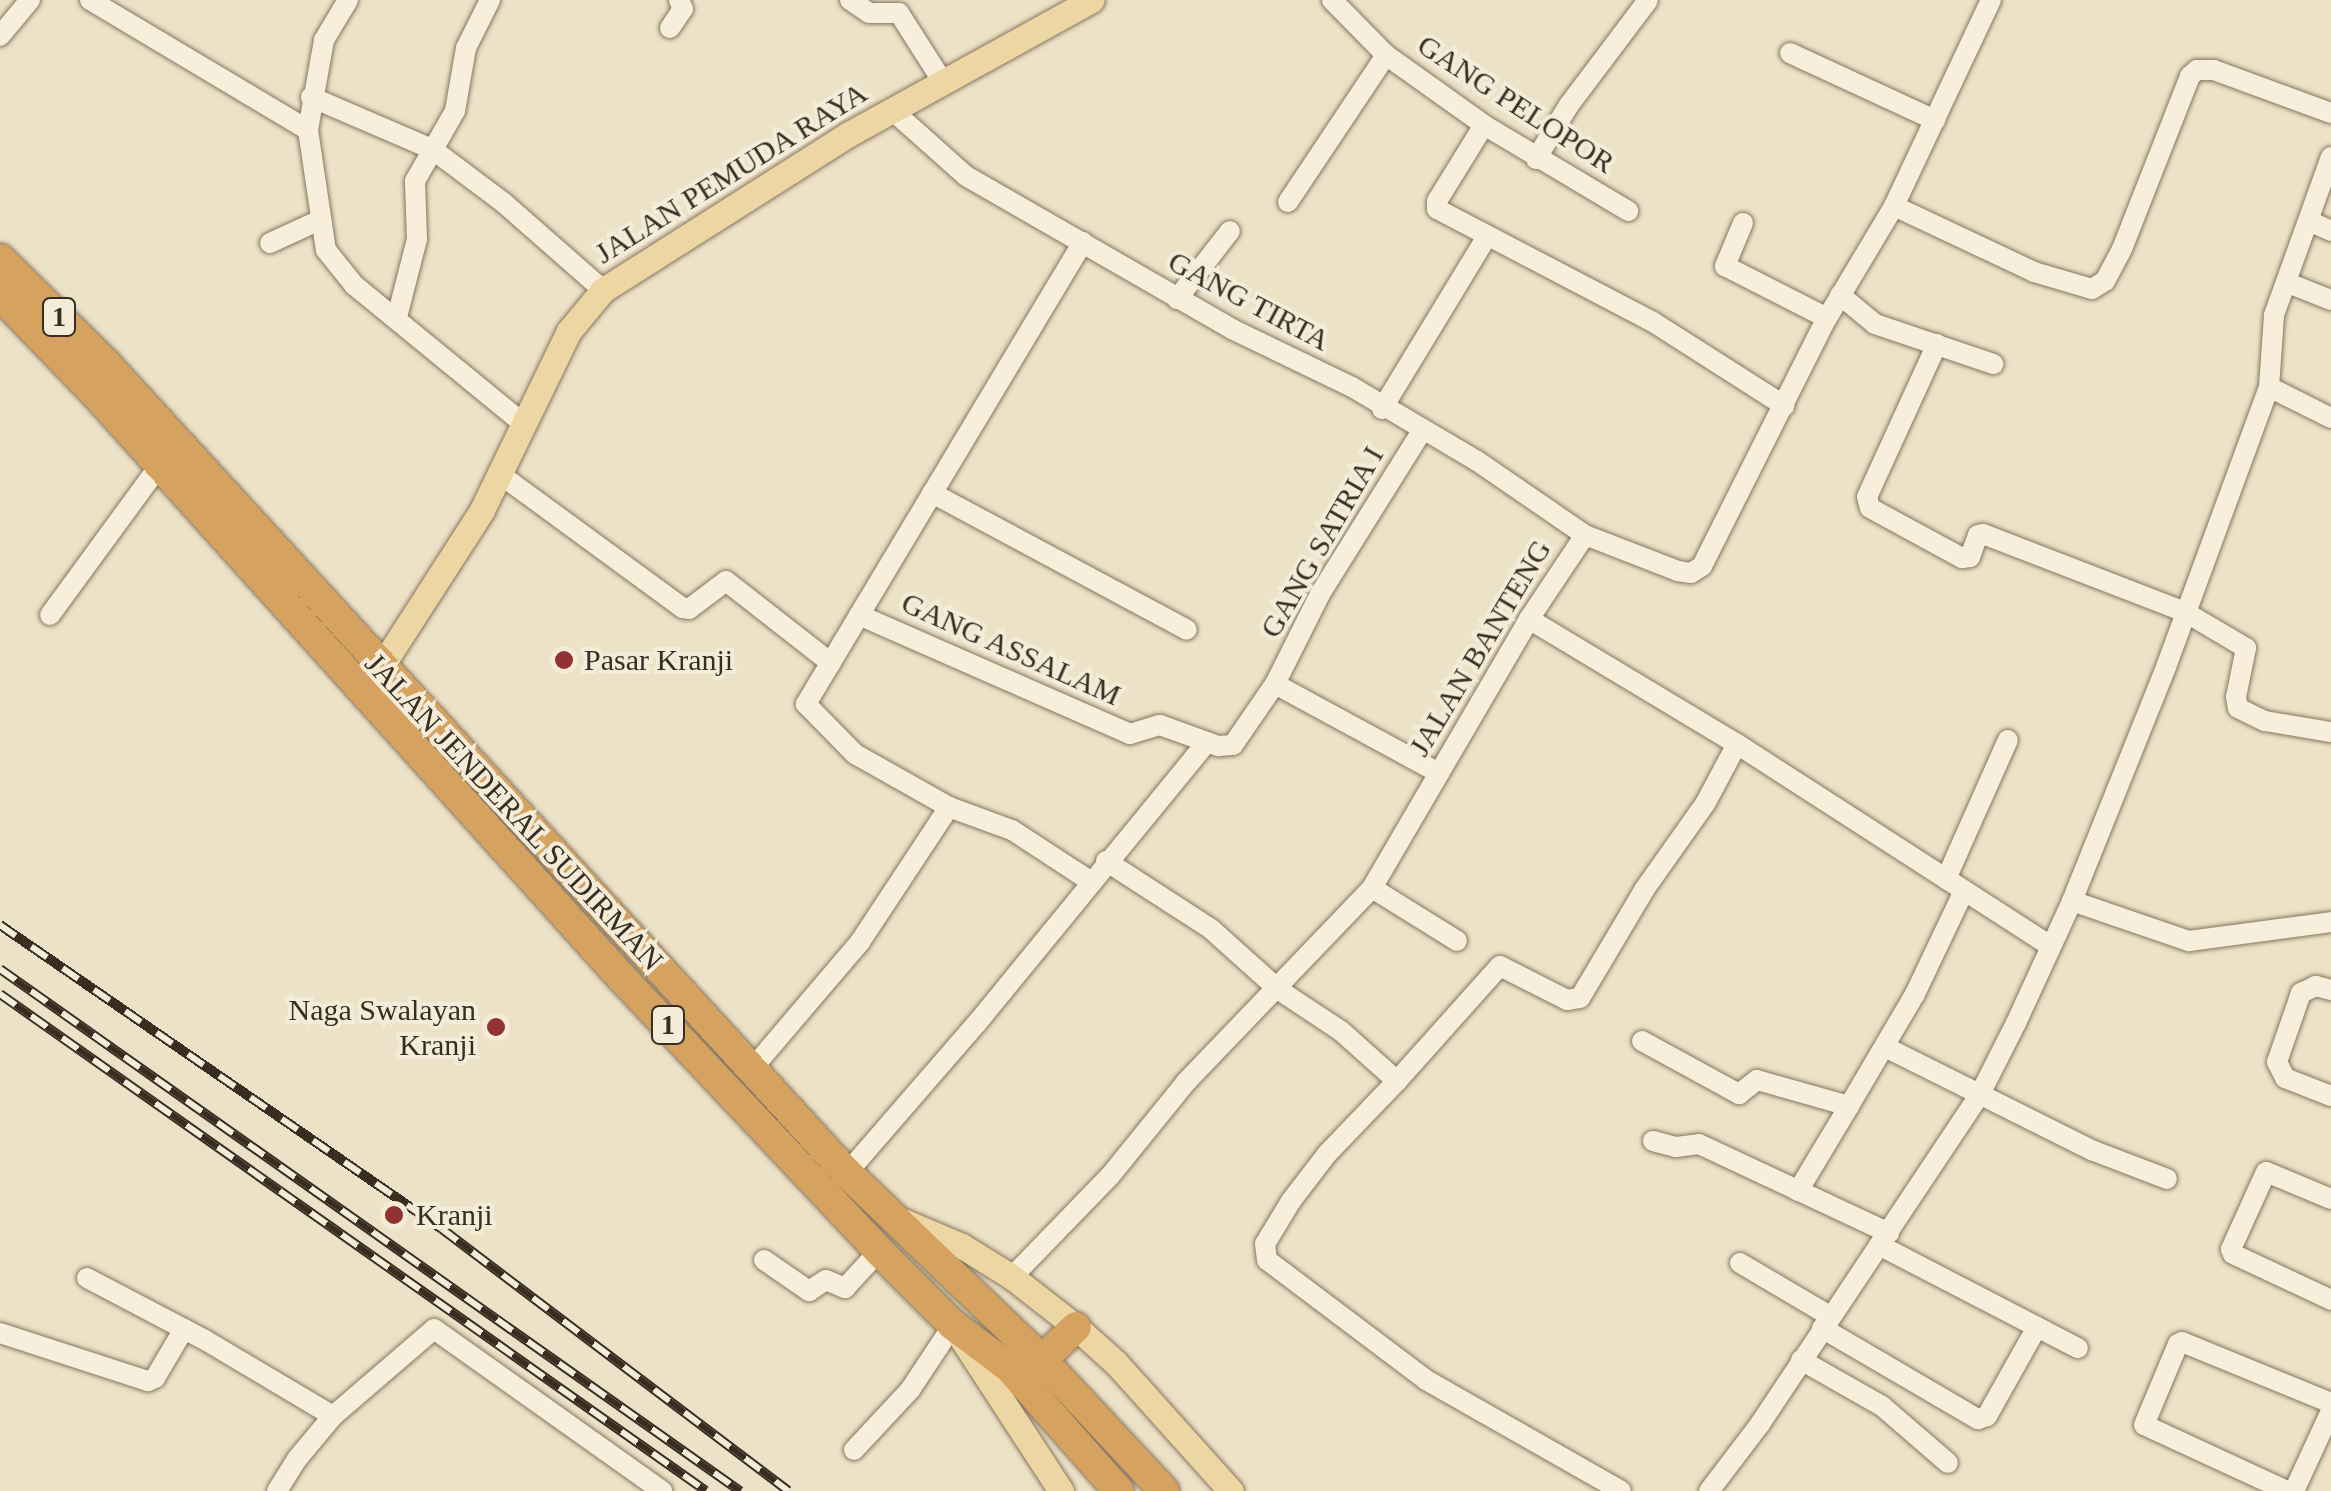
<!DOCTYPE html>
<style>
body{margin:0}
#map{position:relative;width:2331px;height:1491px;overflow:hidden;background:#ece2c8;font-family:"Times New Roman",serif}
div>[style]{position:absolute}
.roads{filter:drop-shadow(0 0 2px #87755e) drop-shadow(0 0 2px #87755e)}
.minor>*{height:20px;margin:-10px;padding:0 10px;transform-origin:10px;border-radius:10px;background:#f7efdb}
.major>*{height:25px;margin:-12.5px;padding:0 12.5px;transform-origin:12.5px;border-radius:12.5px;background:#ecd6a3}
.highway>*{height:30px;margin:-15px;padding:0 15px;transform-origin:15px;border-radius:15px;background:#d5a35f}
.rail>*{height:10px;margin-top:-5px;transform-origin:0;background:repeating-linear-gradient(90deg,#f4ecd8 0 19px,#392d21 0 38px);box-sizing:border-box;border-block:2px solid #392d21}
.dots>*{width:28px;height:28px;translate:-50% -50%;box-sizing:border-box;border:5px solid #f4ecd8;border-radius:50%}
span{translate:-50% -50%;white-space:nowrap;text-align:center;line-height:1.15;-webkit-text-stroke:8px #f4ecd8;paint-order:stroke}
.shield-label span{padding:2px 8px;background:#f4ecd8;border:2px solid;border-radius:8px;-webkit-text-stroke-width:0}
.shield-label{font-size:28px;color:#392d21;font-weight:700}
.street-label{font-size:30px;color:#392d21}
.poi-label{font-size:30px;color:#392d21}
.left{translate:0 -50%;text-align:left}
.right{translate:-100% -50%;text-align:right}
</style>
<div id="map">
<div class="roads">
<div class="minor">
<i style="left:90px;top:0;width:254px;rotate:30.8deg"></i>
<i style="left:348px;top:0;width:47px;rotate:121deg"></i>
<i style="left:324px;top:40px;width:91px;rotate:100.1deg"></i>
<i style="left:308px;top:130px;width:121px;rotate:81.5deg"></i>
<i style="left:326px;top:250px;width:45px;rotate:51.3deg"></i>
<i style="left:354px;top:285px;width:221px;rotate:39.3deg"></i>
<i style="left:850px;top:0;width:23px;rotate:34deg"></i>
<i style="left:869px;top:13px;width:30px"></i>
<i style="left:899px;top:13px;width:82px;rotate:57.5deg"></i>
<i style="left:1332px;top:0;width:77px;rotate:45.5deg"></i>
<i style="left:1386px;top:55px;width:120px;rotate:35.5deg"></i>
<i style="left:1484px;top:125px;width:168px;rotate:30.8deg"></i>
<i style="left:670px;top:28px;width:23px;rotate:-56deg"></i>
<i style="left:683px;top:9px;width:10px;rotate:-114deg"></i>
<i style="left:0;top:36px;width:47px;rotate:-50.2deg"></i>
<i style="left:1790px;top:53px;width:160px;rotate:24.8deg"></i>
<i style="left:311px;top:97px;width:132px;rotate:23.3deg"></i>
<i style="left:432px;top:149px;width:90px;rotate:36.9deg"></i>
<i style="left:504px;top:203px;width:132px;rotate:41.3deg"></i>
<i style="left:892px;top:110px;width:99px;rotate:41.7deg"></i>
<i style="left:966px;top:176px;width:307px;rotate:29.9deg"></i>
<i style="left:1232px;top:329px;width:133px;rotate:25.8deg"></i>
<i style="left:1352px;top:387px;width:145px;rotate:30.6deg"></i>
<i style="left:1477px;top:461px;width:131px;rotate:34.4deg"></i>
<i style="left:1484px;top:125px;width:89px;rotate:121.7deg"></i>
<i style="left:1437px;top:201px;width:8px;rotate:90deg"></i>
<i style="left:1437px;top:209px;width:244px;rotate:27.6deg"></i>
<i style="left:1653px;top:322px;width:156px;rotate:32.5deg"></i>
<i style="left:1536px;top:159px;width:63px;rotate:-58.6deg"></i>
<i style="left:1569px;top:105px;width:131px;rotate:-53deg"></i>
<i style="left:1288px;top:202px;width:177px;rotate:-56.3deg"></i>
<i style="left:1894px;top:206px;width:155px;rotate:25.2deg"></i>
<i style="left:2034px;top:272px;width:60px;rotate:16.3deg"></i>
<i style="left:2092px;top:289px;width:15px;rotate:-32deg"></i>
<i style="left:2105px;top:281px;width:36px;rotate:-62deg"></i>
<i style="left:2122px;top:249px;width:186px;rotate:-68.5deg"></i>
<i style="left:2190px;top:76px;width:9px;rotate:-41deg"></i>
<i style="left:2197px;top:70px;width:17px"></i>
<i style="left:2214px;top:70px;width:125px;rotate:20.2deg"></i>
<i style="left:2309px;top:221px;width:24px;rotate:24deg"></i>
<i style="left:1743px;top:223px;width:47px;rotate:112.7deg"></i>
<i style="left:1725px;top:266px;width:114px;rotate:27deg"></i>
<i style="left:1083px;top:242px;width:539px;rotate:120.95deg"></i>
<i style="left:806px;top:704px;width:70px;rotate:45.6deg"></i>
<i style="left:855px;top:754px;width:108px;rotate:29.4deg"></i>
<i style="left:949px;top:807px;width:67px;rotate:20.1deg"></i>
<i style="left:1012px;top:830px;width:93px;rotate:33.2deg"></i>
<i style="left:270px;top:243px;width:55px;rotate:-24.7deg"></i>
<i style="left:2288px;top:283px;width:46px;rotate:21.6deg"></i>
<i style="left:1840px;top:295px;width:45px;rotate:39.6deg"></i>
<i style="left:1875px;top:324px;width:125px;rotate:18.7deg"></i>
<i style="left:1177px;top:299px;width:86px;rotate:-52.1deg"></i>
<i style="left:397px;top:317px;width:81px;rotate:-75.6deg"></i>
<i style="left:417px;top:239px;width:58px;rotate:-92deg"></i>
<i style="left:415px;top:181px;width:81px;rotate:-60.3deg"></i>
<i style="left:455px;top:111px;width:64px;rotate:-80.1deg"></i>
<i style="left:466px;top:48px;width:54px;rotate:-63.4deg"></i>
<i style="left:1937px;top:344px;width:168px;rotate:114.6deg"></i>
<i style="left:1867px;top:497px;width:11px;rotate:75deg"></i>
<i style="left:1870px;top:508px;width:105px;rotate:28.5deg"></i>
<i style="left:1962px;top:558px;width:8px;rotate:-7deg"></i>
<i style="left:1970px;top:557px;width:23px;rotate:-70deg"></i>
<i style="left:1978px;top:535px;width:5px;rotate:-11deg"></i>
<i style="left:1983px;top:534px;width:217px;rotate:21.1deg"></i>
<i style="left:2185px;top:612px;width:71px;rotate:30.5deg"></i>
<i style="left:2246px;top:648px;width:50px;rotate:101.5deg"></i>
<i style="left:2236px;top:697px;width:11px;rotate:80deg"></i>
<i style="left:2238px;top:708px;width:30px;rotate:26deg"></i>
<i style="left:2265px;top:721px;width:67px;rotate:9.5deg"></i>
<i style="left:2269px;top:387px;width:69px;rotate:26.6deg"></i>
<i style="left:1382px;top:409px;width:202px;rotate:-58.7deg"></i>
<i style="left:501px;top:475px;width:225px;rotate:36.2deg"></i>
<i style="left:683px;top:608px;width:6px;rotate:9deg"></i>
<i style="left:689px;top:609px;width:46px;rotate:-37.1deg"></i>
<i style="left:726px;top:581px;width:133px;rotate:38deg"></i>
<i style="left:932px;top:493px;width:289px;rotate:28.2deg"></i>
<i style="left:50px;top:615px;width:185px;rotate:-53.8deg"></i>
<i style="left:859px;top:615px;width:296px;rotate:23.7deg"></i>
<i style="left:1130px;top:734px;width:31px;rotate:-17deg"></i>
<i style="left:1160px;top:725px;width:62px;rotate:19.9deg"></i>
<i style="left:1218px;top:746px;width:15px;rotate:-4deg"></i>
<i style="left:1233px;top:745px;width:74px;rotate:-55.5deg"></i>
<i style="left:1275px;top:684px;width:187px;rotate:28.5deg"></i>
<i style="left:1529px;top:619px;width:243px;rotate:31deg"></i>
<i style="left:1737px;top:744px;width:371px;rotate:32.8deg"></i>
<i style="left:1275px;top:684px;width:101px;rotate:-63.4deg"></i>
<i style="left:1320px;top:594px;width:192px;rotate:-58deg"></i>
<i style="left:1106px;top:861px;width:125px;rotate:32.9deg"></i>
<i style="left:1211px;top:929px;width:91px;rotate:41.9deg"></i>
<i style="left:1279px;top:990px;width:74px;rotate:33.5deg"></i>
<i style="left:1341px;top:1031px;width:75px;rotate:41.8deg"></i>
<i style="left:1397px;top:1081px;width:101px;rotate:133.8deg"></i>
<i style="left:1327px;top:1154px;width:59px;rotate:127.5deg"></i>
<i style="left:1291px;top:1201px;width:50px;rotate:121.2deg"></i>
<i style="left:1265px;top:1244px;width:16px;rotate:83deg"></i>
<i style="left:1267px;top:1260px;width:199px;rotate:37deg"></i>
<i style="left:1426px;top:1380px;width:224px;rotate:29.6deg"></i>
<i style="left:1946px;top:879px;width:152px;rotate:-66deg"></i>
<i style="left:1372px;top:888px;width:100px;rotate:31.9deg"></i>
<i style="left:2072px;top:901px;width:124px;rotate:18.9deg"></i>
<i style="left:2189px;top:941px;width:143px;rotate:-7.6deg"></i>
<i style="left:2331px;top:990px;width:16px;rotate:-165deg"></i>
<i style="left:2316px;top:986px;width:17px;rotate:155deg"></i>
<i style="left:2301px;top:993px;width:73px;rotate:109.2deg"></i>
<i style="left:2277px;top:1062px;width:18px;rotate:63deg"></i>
<i style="left:2285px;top:1078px;width:49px;rotate:21.4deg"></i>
<i style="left:1642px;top:1041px;width:111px;rotate:28.7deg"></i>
<i style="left:1739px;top:1094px;width:23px;rotate:-38deg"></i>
<i style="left:1757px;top:1080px;width:96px;rotate:15.8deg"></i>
<i style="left:1849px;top:1106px;width:130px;rotate:-59.5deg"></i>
<i style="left:1915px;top:994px;width:114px;rotate:-64.6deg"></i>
<i style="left:1885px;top:1047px;width:233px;rotate:26.5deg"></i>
<i style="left:2094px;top:1151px;width:78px;rotate:21deg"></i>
<i style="left:751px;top:1070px;width:168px;rotate:-49.6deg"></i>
<i style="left:860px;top:942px;width:162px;rotate:-56.6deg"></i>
<i style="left:1397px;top:1081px;width:154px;rotate:-48.2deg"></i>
<i style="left:1500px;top:966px;width:75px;rotate:26.9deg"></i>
<i style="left:1567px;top:1000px;width:13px;rotate:-9deg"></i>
<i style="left:1580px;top:998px;width:126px;rotate:-59.3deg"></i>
<i style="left:1644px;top:890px;width:105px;rotate:-54.7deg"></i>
<i style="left:1705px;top:804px;width:68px;rotate:-61.9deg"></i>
<i style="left:1653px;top:1141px;width:24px;rotate:15deg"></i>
<i style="left:1676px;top:1147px;width:23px;rotate:-7deg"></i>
<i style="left:1699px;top:1144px;width:210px;rotate:25.1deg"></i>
<i style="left:847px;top:1173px;width:198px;rotate:-49.1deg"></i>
<i style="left:977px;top:1023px;width:363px;rotate:-50.7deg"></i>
<i style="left:1798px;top:1191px;width:99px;rotate:-59deg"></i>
<i style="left:2331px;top:1199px;width:70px;rotate:-157.4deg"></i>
<i style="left:2266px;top:1172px;width:85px;rotate:114.4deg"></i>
<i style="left:2231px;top:1249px;width:5px;rotate:68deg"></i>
<i style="left:2233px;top:1254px;width:108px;rotate:25.1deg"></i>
<i style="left:1879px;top:1245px;width:224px;rotate:27.4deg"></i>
<i style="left:764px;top:1260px;width:55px;rotate:34.6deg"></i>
<i style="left:809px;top:1291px;width:20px;rotate:-33deg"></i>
<i style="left:826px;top:1280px;width:21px;rotate:23deg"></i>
<i style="left:845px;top:1288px;width:50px;rotate:-47.4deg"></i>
<i style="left:1740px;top:1263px;width:104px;rotate:30.5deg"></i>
<i style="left:1012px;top:1277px;width:141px;rotate:-45.9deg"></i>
<i style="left:1110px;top:1176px;width:121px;rotate:-51deg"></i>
<i style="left:1186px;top:1082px;width:269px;rotate:-46.2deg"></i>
<i style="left:1372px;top:888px;width:311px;rotate:-59.7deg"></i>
<i style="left:1529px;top:619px;width:101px;rotate:-56.3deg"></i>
<i style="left:1585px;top:535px;width:100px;rotate:21.2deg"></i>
<i style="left:1678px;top:571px;width:13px;rotate:9deg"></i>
<i style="left:1691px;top:573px;width:13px;rotate:-32deg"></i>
<i style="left:1702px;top:566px;width:278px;rotate:-63.3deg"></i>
<i style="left:1827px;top:318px;width:131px;rotate:-59.1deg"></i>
<i style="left:1894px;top:206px;width:228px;rotate:-64.8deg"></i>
<i style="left:87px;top:1278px;width:133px;rotate:27.7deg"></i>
<i style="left:205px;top:1340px;width:149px;rotate:30.7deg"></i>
<i style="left:1822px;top:1328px;width:181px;rotate:30.3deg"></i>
<i style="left:1978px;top:1419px;width:9px;rotate:-18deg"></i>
<i style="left:1987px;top:1416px;width:102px;rotate:-60.7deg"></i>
<i style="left:0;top:1333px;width:156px;rotate:18deg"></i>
<i style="left:148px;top:1381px;width:8px;rotate:-23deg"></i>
<i style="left:155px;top:1378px;width:57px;rotate:-59.4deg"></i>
<i style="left:1801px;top:1360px;width:93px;rotate:29.6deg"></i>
<i style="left:1882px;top:1406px;width:87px;rotate:40.8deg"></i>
<i style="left:854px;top:1450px;width:82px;rotate:-47deg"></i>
<i style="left:910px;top:1390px;width:78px;rotate:-56.5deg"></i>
<i style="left:277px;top:1491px;width:38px;rotate:-58deg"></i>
<i style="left:297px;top:1459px;width:56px;rotate:-50.1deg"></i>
<i style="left:333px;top:1416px;width:133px;rotate:-40.7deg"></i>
<i style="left:434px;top:1329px;width:280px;rotate:35.4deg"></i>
<i style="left:1709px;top:1491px;width:84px;rotate:-52.7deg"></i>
<i style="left:1760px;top:1424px;width:394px;rotate:-56.3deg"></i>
<i style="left:1979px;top:1096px;width:82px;rotate:-63.1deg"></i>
<i style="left:2016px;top:1023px;width:134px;rotate:-65.3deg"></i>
<i style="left:2072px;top:901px;width:252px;rotate:-68.1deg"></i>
<i style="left:2166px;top:667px;width:298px;rotate:-69.8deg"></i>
<i style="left:2269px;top:387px;width:72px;rotate:-86deg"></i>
<i style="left:2274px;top:315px;width:168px;rotate:-70.2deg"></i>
<i style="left:2287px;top:1491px;width:157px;rotate:-155.2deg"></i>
<i style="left:2144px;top:1425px;width:88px;rotate:-67.2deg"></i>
<i style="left:2178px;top:1344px;width:4px;rotate:-27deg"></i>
<i style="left:2182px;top:1342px;width:161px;rotate:22.3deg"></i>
<i style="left:2294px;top:1491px;width:88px;rotate:-65.2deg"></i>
</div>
<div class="major">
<i style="left:372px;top:681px;width:203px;rotate:-57.2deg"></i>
<i style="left:482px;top:510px;width:199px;rotate:-64.1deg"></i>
<i style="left:569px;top:331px;width:53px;rotate:-50.3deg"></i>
<i style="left:603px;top:290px;width:291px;rotate:-32.4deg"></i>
<i style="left:849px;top:134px;width:277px;rotate:-28.9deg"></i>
<i style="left:903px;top:1221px;width:64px;rotate:23deg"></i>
<i style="left:962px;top:1246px;width:59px;rotate:31.8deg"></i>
<i style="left:1012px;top:1277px;width:81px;rotate:38deg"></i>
<i style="left:1076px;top:1327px;width:54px;rotate:42deg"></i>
<i style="left:1116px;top:1363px;width:172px;rotate:48.1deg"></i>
<i style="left:960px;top:1336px;width:185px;rotate:56.9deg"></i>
</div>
<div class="highway">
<i style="left:0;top:259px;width:151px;rotate:44.7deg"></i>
<i style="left:107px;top:365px;width:1096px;rotate:47.52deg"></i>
<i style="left:847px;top:1173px;width:270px;rotate:43.8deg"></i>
<i style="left:1042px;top:1360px;width:179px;rotate:47deg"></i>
<i style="left:0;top:295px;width:136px;rotate:45.9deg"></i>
<i style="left:95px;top:393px;width:786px;rotate:47.99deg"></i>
<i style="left:621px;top:977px;width:376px;rotate:46.7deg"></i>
<i style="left:879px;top:1251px;width:105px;rotate:45deg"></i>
<i style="left:953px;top:1325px;width:71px;rotate:37deg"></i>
<i style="left:1010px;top:1368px;width:164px;rotate:48.5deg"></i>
<i style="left:1042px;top:1360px;width:47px;rotate:-44.1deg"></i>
</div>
</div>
<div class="rail">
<i style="left:0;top:925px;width:536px;rotate:34.52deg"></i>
<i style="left:442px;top:1229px;width:434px;rotate:37.1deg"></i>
<i style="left:0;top:969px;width:906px;rotate:35.2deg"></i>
<i style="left:0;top:994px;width:863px;rotate:35.14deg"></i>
</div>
<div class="dots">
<i style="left:564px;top:660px;background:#923232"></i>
<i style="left:496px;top:1027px;background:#923232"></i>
<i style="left:394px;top:1215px;background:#923232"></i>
</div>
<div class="shield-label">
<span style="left:59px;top:317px">1</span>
<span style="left:668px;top:1025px">1</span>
</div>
<div class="street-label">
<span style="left:1516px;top:104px;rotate:33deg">GANG PELOPOR</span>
<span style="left:731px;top:173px;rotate:-32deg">JALAN PEMUDA RAYA</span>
<span style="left:1249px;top:301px;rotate:28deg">GANG TIRTA</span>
<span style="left:1322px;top:542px;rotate:-60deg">GANG SATRIA I</span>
<span style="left:1480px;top:648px;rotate:-59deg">JALAN BANTENG</span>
<span style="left:1011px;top:649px;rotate:24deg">GANG ASSALAM</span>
<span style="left:514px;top:812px;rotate:47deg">JALAN JENDERAL SUDIRMAN</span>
</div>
<div class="poi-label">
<span class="left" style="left:584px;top:660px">Pasar Kranji</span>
<span class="right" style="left:476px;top:1027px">Naga Swalayan<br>Kranji</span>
<span class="left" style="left:416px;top:1215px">Kranji</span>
</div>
</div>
